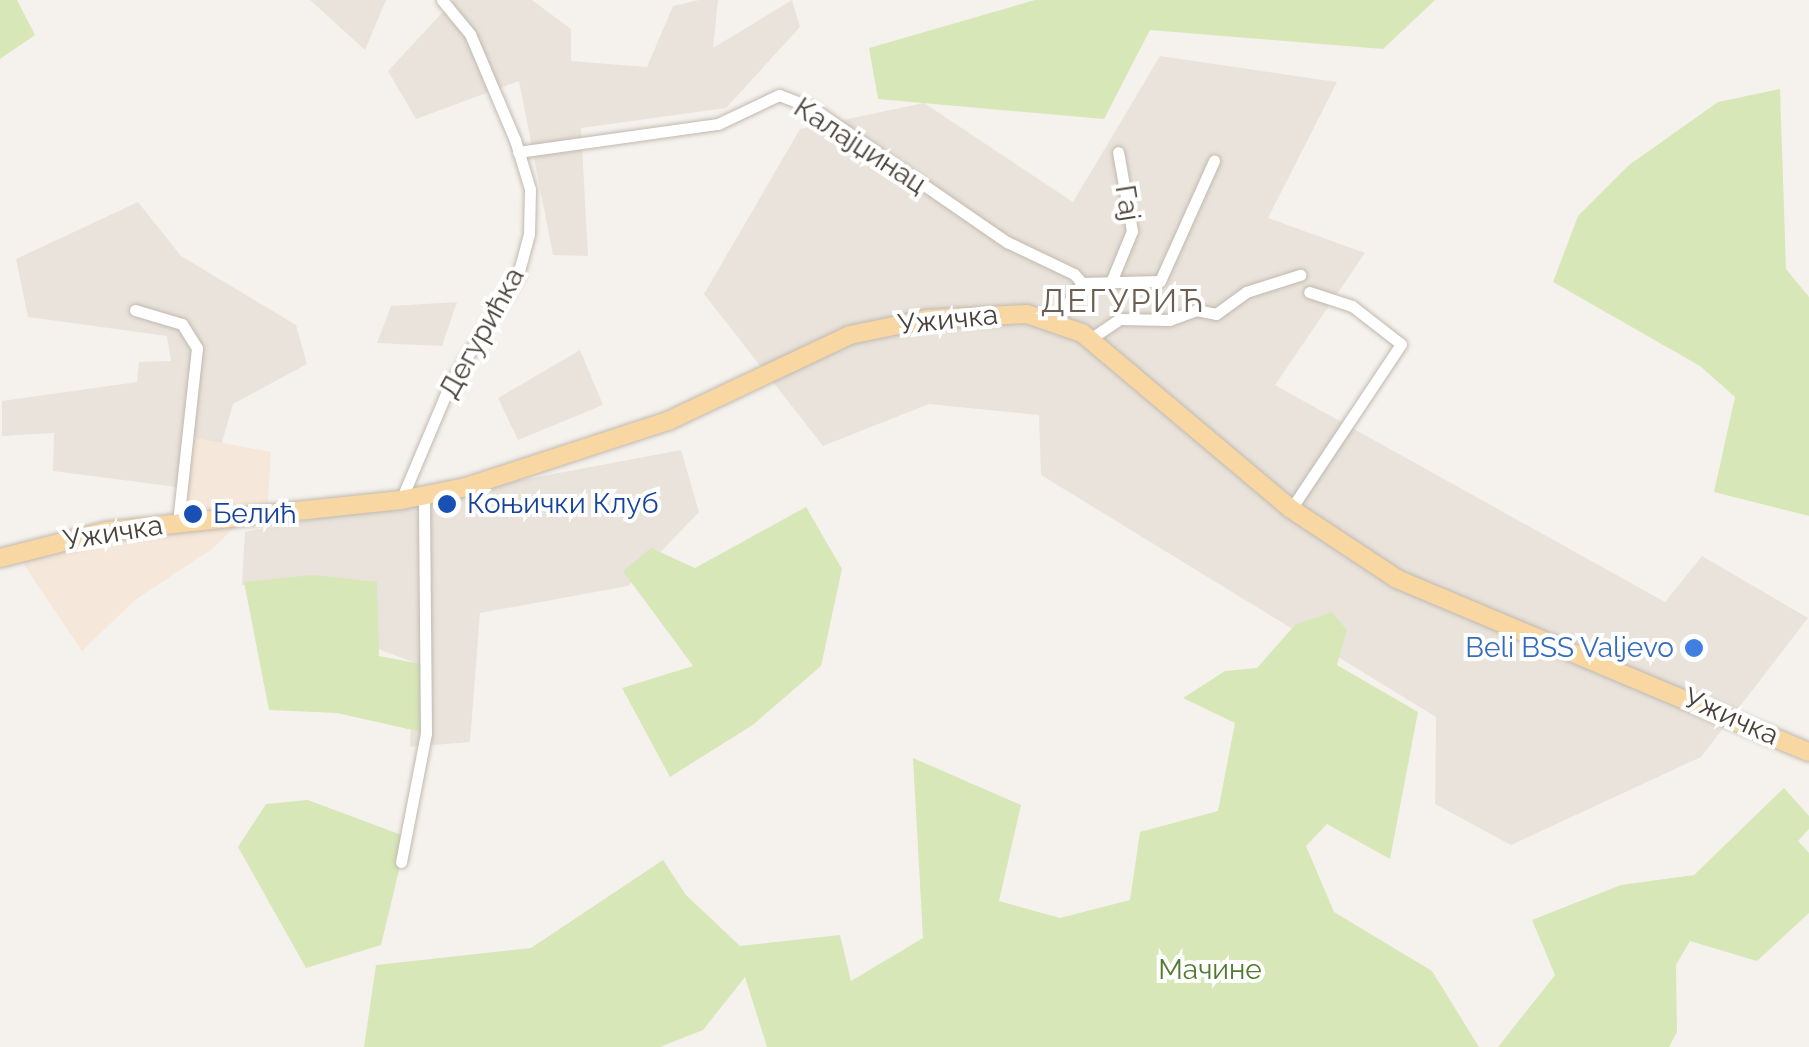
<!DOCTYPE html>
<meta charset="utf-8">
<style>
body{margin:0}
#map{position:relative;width:1809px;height:1047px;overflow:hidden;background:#f5f2ed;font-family:Raleway,sans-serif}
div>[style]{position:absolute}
.residential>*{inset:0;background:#e9e3db}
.commercial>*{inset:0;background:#f5e7da}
.green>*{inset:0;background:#d7e7b8}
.roads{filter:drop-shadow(0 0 2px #c1b9af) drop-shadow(0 0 2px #c1b9af)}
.street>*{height:11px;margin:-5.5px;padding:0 5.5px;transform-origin:5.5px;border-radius:5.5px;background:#fff}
.primary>*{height:18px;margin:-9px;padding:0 9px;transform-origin:9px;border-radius:9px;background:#f9d7a2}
.dots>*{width:28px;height:28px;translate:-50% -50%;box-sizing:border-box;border:5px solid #fff;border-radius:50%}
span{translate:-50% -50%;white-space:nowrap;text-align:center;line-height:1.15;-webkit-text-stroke:8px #fff;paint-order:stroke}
.street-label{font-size:28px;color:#4a423a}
.transit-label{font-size:28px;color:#164399}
.left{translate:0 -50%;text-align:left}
.shop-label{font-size:28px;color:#366cbe}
.right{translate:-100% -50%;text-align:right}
.park-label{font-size:28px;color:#537a2f}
.quarter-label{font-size:32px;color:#6c5f52;letter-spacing:2.5px}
</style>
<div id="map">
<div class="residential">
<i style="clip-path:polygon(310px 0,386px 0,365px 50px)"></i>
<i style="clip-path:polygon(454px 0,532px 0,571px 29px,571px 61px,647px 67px,673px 6px,699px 0,718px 0,713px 48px,792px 0,800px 27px,726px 108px,581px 128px,588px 256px,553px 255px,519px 81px,416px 119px,388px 71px)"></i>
<i style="clip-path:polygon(1160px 56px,1337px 82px,1268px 218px,1365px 253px,1275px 385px,1665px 602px,1702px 556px,1808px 618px,1701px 757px,1511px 845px,1435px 804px,1436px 717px,1041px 475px,1039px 415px,929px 404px,823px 446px,704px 294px,800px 129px,924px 103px,1073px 202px)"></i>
<i style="clip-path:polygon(138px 202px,181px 256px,296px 325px,307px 364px,233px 404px,208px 491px,53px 471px,54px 433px,2px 436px,2px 401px,137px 382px,139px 362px,171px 361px,167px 336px,28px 317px,16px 259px)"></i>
<i style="clip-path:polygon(457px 302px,442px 346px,377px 343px,391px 306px)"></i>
<i style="clip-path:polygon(580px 350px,603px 405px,518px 440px,498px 398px)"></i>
<i style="clip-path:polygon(681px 450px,699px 512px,628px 586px,480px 613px,470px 742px,410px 747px,413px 662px,378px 649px,371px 586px,242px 585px,245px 532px)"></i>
</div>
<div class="commercial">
<i style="clip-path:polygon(190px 437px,271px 452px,267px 514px,245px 517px,212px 549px,135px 600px,82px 651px,16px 553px,178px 523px)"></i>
</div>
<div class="green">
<i style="clip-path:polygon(0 0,17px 0,35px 35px,0 59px)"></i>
<i style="clip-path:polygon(1035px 0,1435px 0,1383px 49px,1150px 30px,1104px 119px,878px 99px,869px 48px)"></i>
<i style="clip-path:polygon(1780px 89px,1786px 269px,1809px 297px,1809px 516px,1714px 492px,1735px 397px,1700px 366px,1553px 282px,1578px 216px,1629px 165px,1718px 102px)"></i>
<i style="clip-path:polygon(806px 507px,842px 569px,821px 666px,754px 724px,670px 777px,622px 688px,693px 666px,623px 571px,651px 548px,695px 568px)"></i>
<i style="clip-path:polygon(313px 575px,377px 582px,379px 656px,426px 665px,426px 733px,337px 713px,269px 710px,244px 582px)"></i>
<i style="clip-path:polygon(1332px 612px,1347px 630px,1337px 665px,1418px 712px,1390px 859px,1327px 824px,1306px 846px,1334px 912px,1432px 971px,1479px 1047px,767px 1047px,745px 977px,703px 1030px,660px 1047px,364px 1047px,376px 965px,531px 948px,663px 860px,686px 895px,740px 946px,840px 935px,851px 981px,923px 938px,913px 758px,1021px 805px,999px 901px,1060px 918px,1130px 900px,1140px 832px,1218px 811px,1235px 723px,1183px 698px,1225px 671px,1257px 668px,1295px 625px)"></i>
<i style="clip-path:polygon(1784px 788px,1809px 816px,1809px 829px,1798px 841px,1809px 853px,1809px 913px,1757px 961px,1690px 941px,1676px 965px,1677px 1032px,1669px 1047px,1498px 1047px,1555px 975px,1532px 920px,1621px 885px,1694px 875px)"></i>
<i style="clip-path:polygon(308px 800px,407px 837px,381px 945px,306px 968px,238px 847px,266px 804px)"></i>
</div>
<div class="roads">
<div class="street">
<i style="left:518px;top:152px;width:202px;rotate:-8deg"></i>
<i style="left:718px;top:124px;width:68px;rotate:-25.4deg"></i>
<i style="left:779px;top:95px;width:34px;rotate:21deg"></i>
<i style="left:811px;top:107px;width:238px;rotate:34.6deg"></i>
<i style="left:1007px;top:242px;width:74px;rotate:25.5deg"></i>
<i style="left:1074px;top:274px;width:12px;rotate:48deg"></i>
<i style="left:1082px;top:283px;width:45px;rotate:125.1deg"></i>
<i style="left:1111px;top:282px;width:55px;rotate:-67.6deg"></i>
<i style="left:1132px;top:231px;width:80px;rotate:-100deg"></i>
<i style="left:1082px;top:283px;width:78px;rotate:-1.5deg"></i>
<i style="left:1160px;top:281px;width:132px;rotate:-65.8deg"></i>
<i style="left:135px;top:310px;width:49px;rotate:16.6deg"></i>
<i style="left:182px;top:324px;width:28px;rotate:58deg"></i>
<i style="left:197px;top:348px;width:177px;rotate:96.2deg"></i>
<i style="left:1090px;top:339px;width:36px;rotate:-34deg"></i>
<i style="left:1120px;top:319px;width:49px;rotate:1.2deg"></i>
<i style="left:1169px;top:320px;width:29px;rotate:-20deg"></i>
<i style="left:1196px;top:310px;width:20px;rotate:11deg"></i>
<i style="left:1216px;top:314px;width:37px;rotate:-36deg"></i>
<i style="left:1246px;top:292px;width:57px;rotate:-17.5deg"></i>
<i style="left:401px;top:500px;width:126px;rotate:-67.1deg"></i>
<i style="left:450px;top:384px;width:128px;rotate:-58deg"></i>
<i style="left:518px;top:275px;width:42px;rotate:-75deg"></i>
<i style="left:529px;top:234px;width:45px;rotate:-88.7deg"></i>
<i style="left:530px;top:189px;width:51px;rotate:-107deg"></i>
<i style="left:515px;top:140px;width:115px;rotate:-113deg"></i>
<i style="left:470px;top:34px;width:44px;rotate:-129.5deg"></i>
<i style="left:1291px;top:509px;width:198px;rotate:-56.3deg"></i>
<i style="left:1401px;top:344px;width:62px;rotate:-142.2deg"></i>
<i style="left:1352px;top:306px;width:45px;rotate:-162deg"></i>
<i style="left:401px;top:862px;width:131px;rotate:-79deg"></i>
<i style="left:426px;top:733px;width:237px;rotate:-90.5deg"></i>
</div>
<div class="primary">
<i style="left:0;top:558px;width:110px;rotate:-14.2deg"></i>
<i style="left:107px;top:531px;width:296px;rotate:-6deg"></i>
<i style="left:401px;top:500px;width:66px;rotate:-11.3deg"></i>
<i style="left:466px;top:487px;width:213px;rotate:-18.1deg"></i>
<i style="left:668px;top:421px;width:201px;rotate:-25.3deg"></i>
<i style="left:850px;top:335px;width:79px;rotate:-11.7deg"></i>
<i style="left:927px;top:319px;width:100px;rotate:-2.9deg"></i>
<i style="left:1027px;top:314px;width:58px;rotate:19.1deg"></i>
<i style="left:1082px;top:333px;width:273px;rotate:40.1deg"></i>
<i style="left:1291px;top:509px;width:127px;rotate:33.4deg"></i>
<i style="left:1397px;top:579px;width:447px;rotate:22.8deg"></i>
</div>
</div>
<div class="dots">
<i style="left:447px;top:504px;background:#1a4fb4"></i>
<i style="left:193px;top:514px;background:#1a4fb4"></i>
<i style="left:1694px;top:648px;background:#3f7fe0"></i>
</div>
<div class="street-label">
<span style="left:860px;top:146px;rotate:33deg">Калајџинац</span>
<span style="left:1127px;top:203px;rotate:81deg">Гај</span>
<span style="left:948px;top:320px;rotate:-6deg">Ужичка</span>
<span style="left:482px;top:333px;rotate:-61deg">Дегурићка</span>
<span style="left:113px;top:533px;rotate:-9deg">Ужичка</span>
<span style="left:1731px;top:717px;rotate:24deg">Ужичка</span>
</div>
<div class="transit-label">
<span class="left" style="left:467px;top:504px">Коњички Клуб</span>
<span class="left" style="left:213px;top:514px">Белић</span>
</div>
<div class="shop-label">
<span class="right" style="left:1674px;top:648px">Beli BSS Valjevo</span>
</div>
<div class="park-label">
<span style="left:1210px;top:970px">Мачине</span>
</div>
<div class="quarter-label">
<span style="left:1123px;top:301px">ДЕГУРИЋ</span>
</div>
</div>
